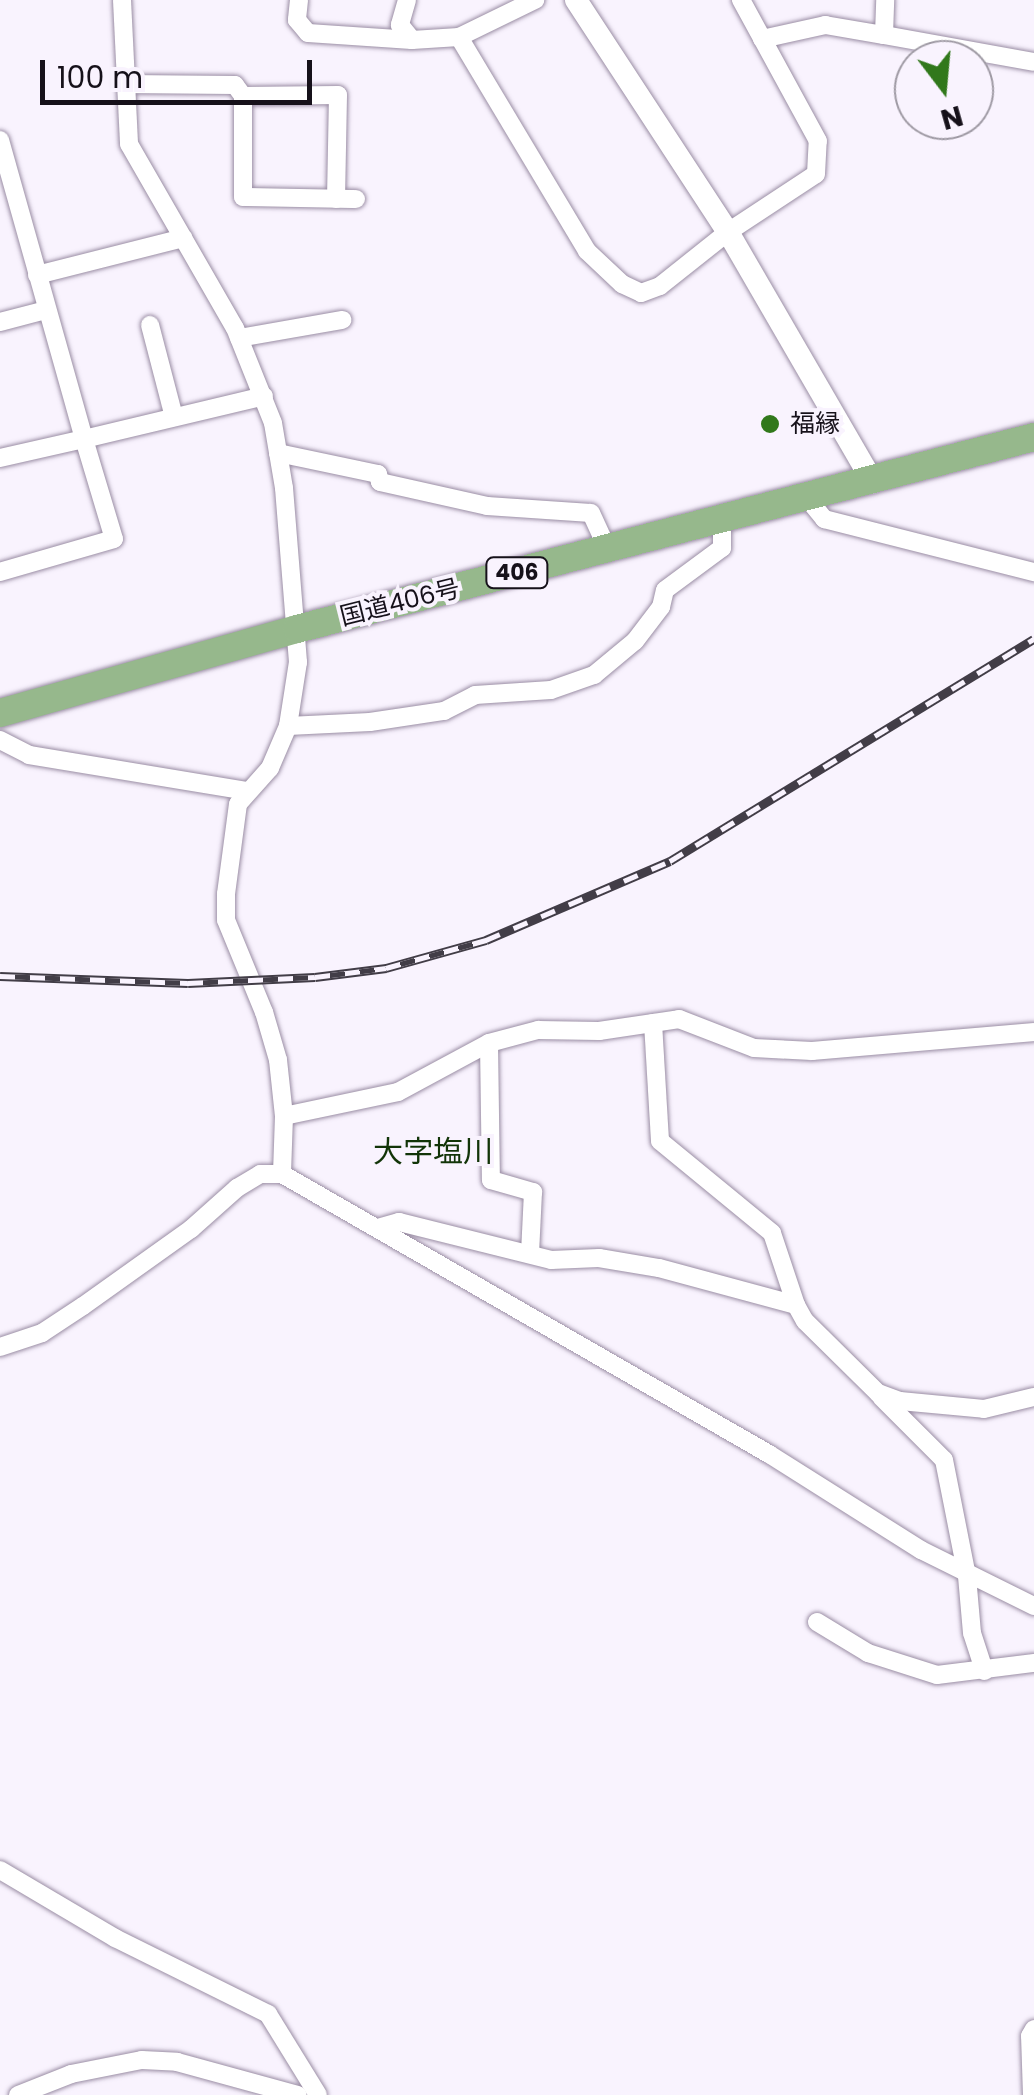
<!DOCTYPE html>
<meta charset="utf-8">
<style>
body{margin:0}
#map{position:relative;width:1034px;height:2095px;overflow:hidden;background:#f9f3fe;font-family:Poppins,"Noto Sans JP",sans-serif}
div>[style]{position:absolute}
.roads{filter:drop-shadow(0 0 2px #9a8da4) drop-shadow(0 0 2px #9a8da4)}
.minor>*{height:18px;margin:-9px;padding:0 9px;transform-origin:9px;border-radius:9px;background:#fff}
.tertiary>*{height:22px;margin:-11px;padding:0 11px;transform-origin:11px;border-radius:11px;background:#fff}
.trunk>*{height:28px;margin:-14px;padding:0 14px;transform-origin:14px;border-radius:14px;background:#96b88c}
.rail>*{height:9px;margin-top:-4.5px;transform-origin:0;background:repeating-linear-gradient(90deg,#f9f3fe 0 15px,#423d47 0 30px);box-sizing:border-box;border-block:2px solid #423d47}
.dots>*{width:28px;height:28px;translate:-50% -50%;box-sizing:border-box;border:5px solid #f9f3fe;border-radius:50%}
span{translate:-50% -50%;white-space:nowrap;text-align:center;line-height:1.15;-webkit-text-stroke:8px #f9f3fe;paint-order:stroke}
.shield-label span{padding:2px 8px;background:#f9f3fe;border:2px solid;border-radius:8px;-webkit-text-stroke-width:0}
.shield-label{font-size:22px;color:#16111a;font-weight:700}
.poi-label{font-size:25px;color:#16111a}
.left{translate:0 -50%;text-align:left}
.street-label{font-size:25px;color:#16111a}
.quarter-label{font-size:30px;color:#123408}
.north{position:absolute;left:894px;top:40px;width:100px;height:100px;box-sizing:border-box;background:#f9f3fe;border:2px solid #9e99a3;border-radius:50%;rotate:164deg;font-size:28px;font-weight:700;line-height:40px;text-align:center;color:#16111a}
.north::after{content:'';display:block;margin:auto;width:35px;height:45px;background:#31781b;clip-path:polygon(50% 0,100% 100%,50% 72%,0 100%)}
.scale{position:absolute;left:40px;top:60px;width:272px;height:45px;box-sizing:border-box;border:5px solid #16111a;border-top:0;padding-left:12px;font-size:30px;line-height:35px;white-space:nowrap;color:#16111a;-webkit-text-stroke:8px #f9f3fe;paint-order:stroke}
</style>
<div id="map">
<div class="roads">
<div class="minor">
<i style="left:122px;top:0;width:144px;rotate:87.2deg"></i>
<i style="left:129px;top:144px;width:212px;rotate:60.1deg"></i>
<i style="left:235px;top:328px;width:102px;rotate:68.2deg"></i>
<i style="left:273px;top:423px;width:66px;rotate:80.4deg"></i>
<i style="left:284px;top:488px;width:175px;rotate:85.4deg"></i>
<i style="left:298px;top:662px;width:65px;rotate:98.9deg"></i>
<i style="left:288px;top:726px;width:46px;rotate:113.2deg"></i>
<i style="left:270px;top:768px;width:48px;rotate:131.6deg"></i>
<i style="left:238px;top:804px;width:91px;rotate:97.6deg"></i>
<i style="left:226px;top:894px;width:26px;rotate:90deg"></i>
<i style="left:226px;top:920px;width:100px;rotate:67.6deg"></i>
<i style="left:264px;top:1012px;width:50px;rotate:73.7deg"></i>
<i style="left:278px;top:1060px;width:56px;rotate:83.9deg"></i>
<i style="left:284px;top:1116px;width:58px;rotate:92deg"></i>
<i style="left:299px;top:0;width:20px;rotate:96deg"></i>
<i style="left:297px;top:20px;width:17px;rotate:50deg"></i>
<i style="left:308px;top:33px;width:104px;rotate:3.9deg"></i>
<i style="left:412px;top:40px;width:47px;rotate:-3.7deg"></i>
<i style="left:459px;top:37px;width:85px;rotate:-26deg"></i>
<i style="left:407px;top:0;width:26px;rotate:106deg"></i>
<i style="left:400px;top:25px;width:19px;rotate:51deg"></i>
<i style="left:884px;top:35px;width:152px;rotate:10.2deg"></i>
<i style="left:459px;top:37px;width:249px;rotate:59.1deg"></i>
<i style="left:587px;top:251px;width:48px;rotate:43.3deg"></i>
<i style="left:622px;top:284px;width:21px;rotate:25deg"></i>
<i style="left:641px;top:293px;width:20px;rotate:-20deg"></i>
<i style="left:660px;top:286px;width:87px;rotate:-38.5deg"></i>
<i style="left:728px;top:232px;width:105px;rotate:-33.4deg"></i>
<i style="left:816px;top:174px;width:33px;rotate:-87deg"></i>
<i style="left:818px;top:141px;width:161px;rotate:-118.6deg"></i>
<i style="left:762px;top:39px;width:65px;rotate:-12.5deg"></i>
<i style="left:825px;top:25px;width:60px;rotate:9.6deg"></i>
<i style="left:884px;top:35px;width:35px;rotate:-88deg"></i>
<i style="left:124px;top:84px;width:111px;rotate:0.5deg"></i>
<i style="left:235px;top:85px;width:14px;rotate:54deg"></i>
<i style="left:243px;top:96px;width:101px;rotate:90deg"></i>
<i style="left:243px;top:197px;width:113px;rotate:1deg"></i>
<i style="left:243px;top:96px;width:95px;rotate:-0.6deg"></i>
<i style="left:338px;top:95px;width:104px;rotate:91.1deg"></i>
<i style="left:0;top:140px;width:311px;rotate:74.3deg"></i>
<i style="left:84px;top:439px;width:185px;rotate:-13.4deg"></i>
<i style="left:37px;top:275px;width:151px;rotate:-14.2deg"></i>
<i style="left:0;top:322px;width:48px;rotate:-14.6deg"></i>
<i style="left:150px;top:325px;width:95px;rotate:75.4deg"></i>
<i style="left:239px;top:338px;width:105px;rotate:-9.9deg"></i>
<i style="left:278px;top:453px;width:102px;rotate:11.9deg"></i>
<i style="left:378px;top:474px;width:8px;rotate:76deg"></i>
<i style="left:380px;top:482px;width:110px;rotate:12.6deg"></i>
<i style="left:487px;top:506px;width:104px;rotate:3.9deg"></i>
<i style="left:591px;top:513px;width:41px;rotate:65.3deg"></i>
<i style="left:0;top:458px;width:86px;rotate:-12.7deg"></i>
<i style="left:84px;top:439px;width:104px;rotate:73.3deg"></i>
<i style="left:114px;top:539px;width:119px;rotate:163.9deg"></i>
<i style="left:808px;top:499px;width:26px;rotate:51deg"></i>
<i style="left:824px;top:519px;width:217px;rotate:14.2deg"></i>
<i style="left:288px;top:726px;width:82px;rotate:-2.8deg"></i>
<i style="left:370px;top:722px;width:75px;rotate:-8.5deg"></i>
<i style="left:444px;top:711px;width:35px;rotate:-27deg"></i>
<i style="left:475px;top:695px;width:76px;rotate:-3.8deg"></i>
<i style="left:551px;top:690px;width:46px;rotate:-19.2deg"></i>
<i style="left:594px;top:675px;width:53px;rotate:-39.7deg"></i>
<i style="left:635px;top:641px;width:43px;rotate:-52.6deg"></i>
<i style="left:661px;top:607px;width:17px;rotate:-77deg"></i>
<i style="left:665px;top:590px;width:71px;rotate:-36.4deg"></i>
<i style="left:722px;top:548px;width:27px;rotate:-90deg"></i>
<i style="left:0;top:740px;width:33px;rotate:27deg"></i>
<i style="left:29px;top:755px;width:220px;rotate:9.4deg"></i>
<i style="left:653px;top:1023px;width:118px;rotate:86.6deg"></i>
<i style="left:660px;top:1141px;width:145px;rotate:39.4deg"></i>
<i style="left:772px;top:1233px;width:76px;rotate:71.6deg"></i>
<i style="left:489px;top:1043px;width:137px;rotate:89.2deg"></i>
<i style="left:491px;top:1180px;width:44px;rotate:15.9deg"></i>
<i style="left:533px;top:1192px;width:62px;rotate:92.8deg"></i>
<i style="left:284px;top:1116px;width:116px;rotate:-11.9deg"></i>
<i style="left:398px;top:1092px;width:103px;rotate:-28.3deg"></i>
<i style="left:489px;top:1043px;width:51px;rotate:-14.9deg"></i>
<i style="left:538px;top:1030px;width:61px;rotate:0.9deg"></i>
<i style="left:599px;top:1031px;width:81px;rotate:-8.5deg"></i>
<i style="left:679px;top:1019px;width:80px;rotate:21.1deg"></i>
<i style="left:754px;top:1048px;width:58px;rotate:3deg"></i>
<i style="left:812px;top:1051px;width:223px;rotate:-4.9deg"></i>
<i style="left:378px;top:1228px;width:22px;rotate:-16deg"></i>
<i style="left:399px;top:1222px;width:157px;rotate:14deg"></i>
<i style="left:551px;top:1260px;width:48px;rotate:-2.4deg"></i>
<i style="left:599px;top:1258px;width:61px;rotate:9.5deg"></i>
<i style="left:659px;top:1268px;width:142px;rotate:15.1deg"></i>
<i style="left:796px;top:1305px;width:18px;rotate:61deg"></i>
<i style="left:805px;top:1321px;width:103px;rotate:44.6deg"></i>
<i style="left:878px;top:1393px;width:23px;rotate:20deg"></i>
<i style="left:900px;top:1401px;width:84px;rotate:5.4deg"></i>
<i style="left:984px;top:1409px;width:51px;rotate:-13.5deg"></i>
<i style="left:0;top:1347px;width:44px;rotate:-18.4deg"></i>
<i style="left:42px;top:1333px;width:49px;rotate:-33.4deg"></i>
<i style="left:83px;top:1306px;width:133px;rotate:-35.5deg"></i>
<i style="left:191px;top:1229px;width:62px;rotate:-41.7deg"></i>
<i style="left:237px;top:1188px;width:27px;rotate:-31deg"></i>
<i style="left:260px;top:1174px;width:22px"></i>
<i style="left:282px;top:1174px;width:562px;rotate:29.9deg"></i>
<i style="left:769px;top:1454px;width:180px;rotate:32.3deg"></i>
<i style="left:921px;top:1550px;width:126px;rotate:26.4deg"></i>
<i style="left:881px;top:1397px;width:89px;rotate:45deg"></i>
<i style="left:944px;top:1460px;width:118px;rotate:78.8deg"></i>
<i style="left:967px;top:1576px;width:57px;rotate:85deg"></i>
<i style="left:972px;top:1633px;width:40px;rotate:72deg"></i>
<i style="left:817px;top:1622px;width:60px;rotate:31.3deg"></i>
<i style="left:868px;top:1653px;width:72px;rotate:17.7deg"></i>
<i style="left:937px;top:1675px;width:98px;rotate:-7.1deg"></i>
<i style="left:0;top:1870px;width:134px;rotate:30.6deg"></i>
<i style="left:115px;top:1938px;width:171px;rotate:26.4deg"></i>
<i style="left:268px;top:2014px;width:95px;rotate:58.3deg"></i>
<i style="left:18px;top:2095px;width:57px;rotate:-21.6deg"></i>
<i style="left:71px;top:2074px;width:72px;rotate:-11.2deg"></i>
<i style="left:142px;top:2060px;width:35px;rotate:3deg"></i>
<i style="left:177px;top:2062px;width:125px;rotate:15.3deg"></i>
<i style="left:1032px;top:2095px;width:59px;rotate:-91.9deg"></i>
<i style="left:1030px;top:2036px;width:8px;rotate:-60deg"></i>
</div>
<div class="tertiary">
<i style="left:576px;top:0;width:277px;rotate:56.8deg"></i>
<i style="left:728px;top:232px;width:289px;rotate:59.9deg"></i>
</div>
<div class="trunk">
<i style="left:0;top:713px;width:309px;rotate:-15.8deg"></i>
<i style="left:297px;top:629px;width:762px;rotate:-14.6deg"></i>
</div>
</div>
<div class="rail">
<i style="left:0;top:976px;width:188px;rotate:2.1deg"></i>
<i style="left:188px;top:983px;width:127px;rotate:-2.7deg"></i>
<i style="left:315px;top:977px;width:72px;rotate:-7.2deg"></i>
<i style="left:386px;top:968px;width:104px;rotate:-15.6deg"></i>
<i style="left:486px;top:940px;width:200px;rotate:-23.2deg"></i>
<i style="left:670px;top:861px;width:426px;rotate:-31.4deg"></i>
</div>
<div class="dots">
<i style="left:770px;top:424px;background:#31781b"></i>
</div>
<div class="shield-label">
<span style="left:517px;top:573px">406</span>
</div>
<div class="poi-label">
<span class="left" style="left:790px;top:424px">福縁</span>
</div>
<div class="street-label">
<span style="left:400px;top:603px;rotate:-14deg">国道406号</span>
</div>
<div class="quarter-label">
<span style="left:433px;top:1152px">大字塩川</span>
</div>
<div class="north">N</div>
<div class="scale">100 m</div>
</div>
